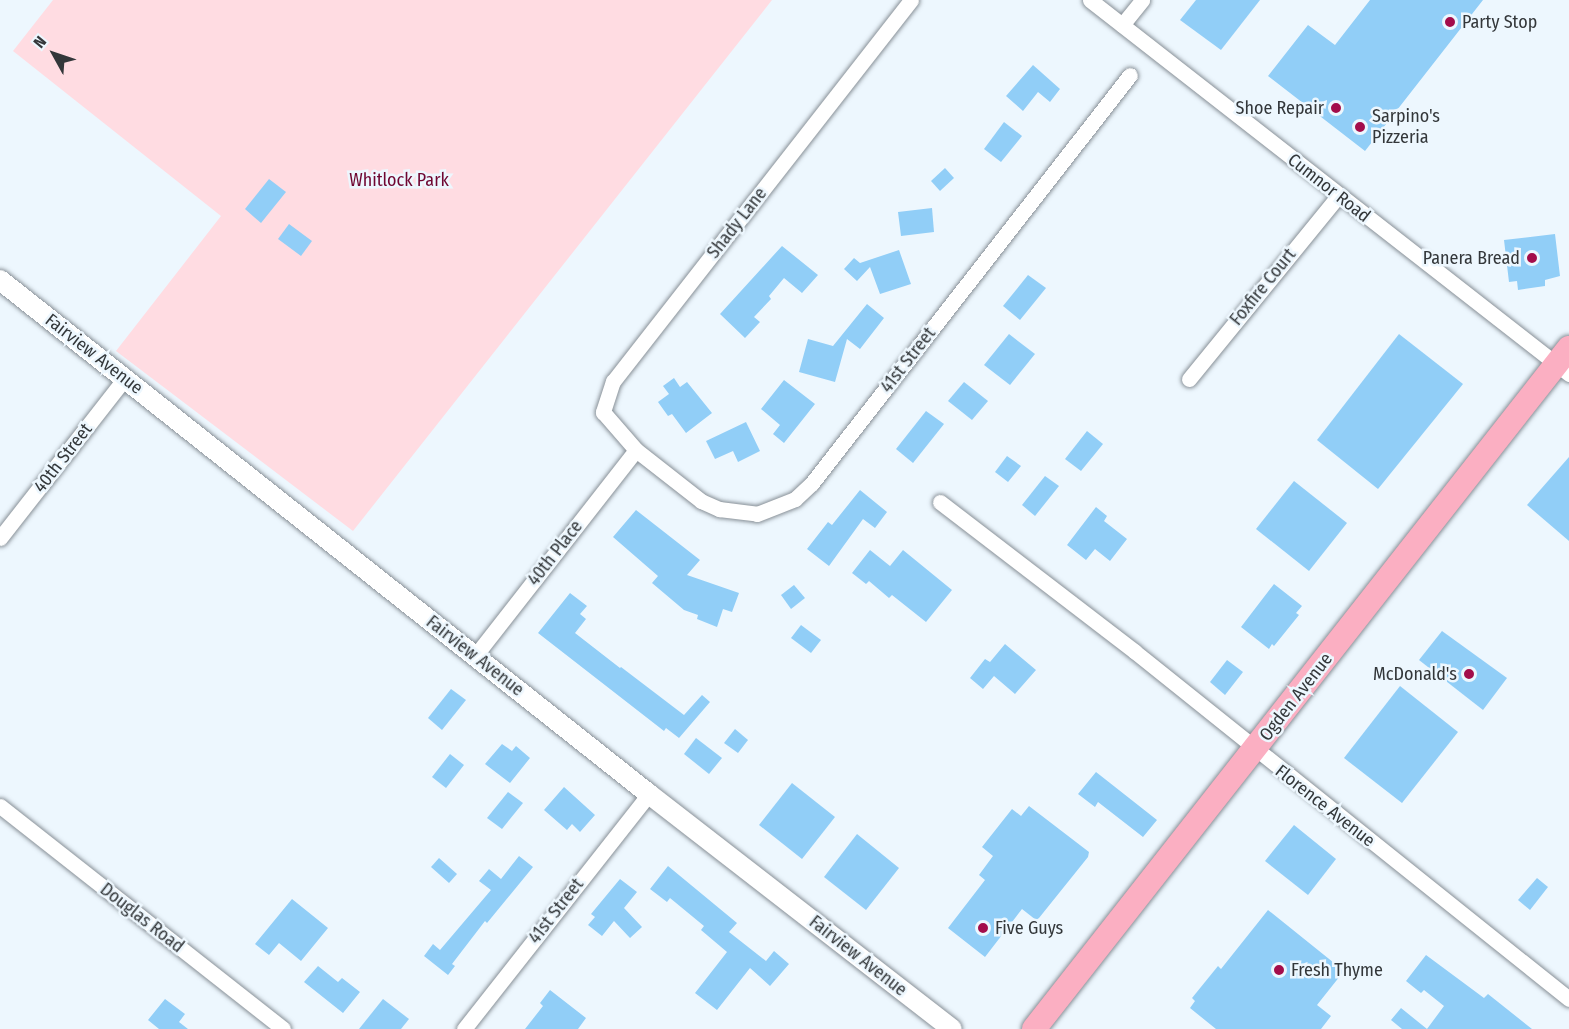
<!DOCTYPE html>
<style>
body{margin:0}
#map{position:relative;width:1569px;height:1029px;overflow:hidden;background:#edf7fe;font-family:"Fira Sans Condensed",sans-serif}
div>[style]{position:absolute}
.green>*{inset:0;background:#ffdce2}
.building>*{inset:0;background:#91cef7}
.roads{filter:drop-shadow(0 0 2px #889097) drop-shadow(0 0 2px #889097)}
.minor>*{height:15px;margin:-7.5px;padding:0 7.5px;transform-origin:7.5px;border-radius:7.5px;background:#fff}
.tertiary>*{height:20px;margin:-10px;padding:0 10px;transform-origin:10px;border-radius:10px;background:#fff}
.primary>*{height:24px;margin:-12px;padding:0 12px;transform-origin:12px;border-radius:12px;background:#fbafc2}
.dots>*{width:16px;height:16px;translate:-50% -50%;box-sizing:border-box;border:3px solid #edf7fe;border-radius:50%}
span{translate:-50% -50%;white-space:nowrap;text-align:center;line-height:1.15;-webkit-text-stroke:5px #edf7fe;paint-order:stroke}
.poi-label{font-size:18px;color:#33373a}
.left{translate:0 -50%;text-align:left}
.right{translate:-100% -50%;text-align:right}
.park-label{font-size:18px;color:#6f0631}
.street-label{font-size:18px;color:#33373a}
.north{position:absolute;left:24px;top:24px;width:60px;height:60px;-webkit-text-stroke:4px #edf7fe;paint-order:stroke;rotate:310deg;font-size:16px;font-weight:700;line-height:24px;text-align:center;color:#33373a}
.north::after{content:'';display:block;margin:auto;width:21px;height:27px;background:#33373a;clip-path:polygon(50% 0,100% 100%,50% 72%,0 100%)}
</style>
<div id="map">
<div class="green">
<i style="clip-path:polygon(53px 0,772px 0,353px 531px,116px 351px,221px 216px,13px 51px)"></i>
</div>
<div class="building">
<i style="clip-path:polygon(1196px 0,1260px 0,1221px 50px,1180px 20px)"></i>
<i style="clip-path:polygon(1370px 0,1483px 0,1365px 151px,1268px 76px,1308px 25px,1335px 45px)"></i>
<i style="clip-path:polygon(1033px 65px,1060px 89px,1050px 102px,1038px 92px,1023px 111px,1006px 96px)"></i>
<i style="clip-path:polygon(1004px 122px,1022px 136px,1001px 162px,984px 149px)"></i>
<i style="clip-path:polygon(945px 168px,954px 178px,940px 191px,931px 181px)"></i>
<i style="clip-path:polygon(269px 179px,286px 192px,261px 223px,245px 209px)"></i>
<i style="clip-path:polygon(932px 208px,934px 232px,901px 236px,898px 212px)"></i>
<i style="clip-path:polygon(289px 224px,312px 241px,301px 256px,278px 239px)"></i>
<i style="clip-path:polygon(1555px 234px,1560px 276px,1545px 280px,1545px 286px,1518px 290px,1517px 281px,1509px 282px,1504px 240px)"></i>
<i style="clip-path:polygon(782px 246px,818px 275px,802px 293px,784px 278px,769px 296px,771px 299px,754px 317px,760px 322px,745px 338px,720px 314px)"></i>
<i style="clip-path:polygon(899px 250px,911px 284px,880px 294px,870px 267px,857px 281px,844px 269px,854px 258px,860px 263px)"></i>
<i style="clip-path:polygon(1028px 275px,1046px 288px,1020px 320px,1003px 306px)"></i>
<i style="clip-path:polygon(867px 304px,884px 318px,860px 349px,847px 339px,835px 382px,799px 372px,808px 339px,833px 346px)"></i>
<i style="clip-path:polygon(1009px 334px,1035px 354px,1010px 385px,984px 365px)"></i>
<i style="clip-path:polygon(1399px 334px,1463px 384px,1378px 489px,1317px 440px)"></i>
<i style="clip-path:polygon(674px 378px,680px 387px,687px 382px,712px 413px,686px 433px,672px 414px,668px 416px,658px 402px,669px 394px,663px 386px)"></i>
<i style="clip-path:polygon(784px 380px,815px 404px,784px 443px,773px 434px,780px 425px,761px 409px)"></i>
<i style="clip-path:polygon(964px 382px,988px 401px,972px 420px,948px 401px)"></i>
<i style="clip-path:polygon(926px 411px,944px 424px,913px 463px,896px 449px)"></i>
<i style="clip-path:polygon(746px 422px,760px 451px,738px 462px,733px 451px,715px 459px,706px 441px)"></i>
<i style="clip-path:polygon(1087px 431px,1103px 444px,1081px 471px,1065px 459px)"></i>
<i style="clip-path:polygon(1007px 456px,1021px 466px,1008px 482px,995px 472px)"></i>
<i style="clip-path:polygon(1569px 457px,1569px 541px,1527px 505px)"></i>
<i style="clip-path:polygon(1045px 476px,1059px 486px,1035px 516px,1022px 505px)"></i>
<i style="clip-path:polygon(1294px 481px,1347px 523px,1309px 571px,1256px 529px)"></i>
<i style="clip-path:polygon(860px 490px,887px 512px,875px 528px,863px 519px,829px 566px,807px 549px,828px 522px,832px 525px)"></i>
<i style="clip-path:polygon(1096px 507px,1107px 516px,1104px 521px,1127px 539px,1110px 561px,1095px 549px,1086px 560px,1067px 545px)"></i>
<i style="clip-path:polygon(636px 510px,700px 560px,687px 575px,739px 593px,732px 612px,723px 609px,717px 627px,697px 619px,698px 615px,684px 610px,652px 583px,658px 576px,613px 537px)"></i>
<i style="clip-path:polygon(870px 550px,890px 566px,903px 550px,952px 590px,926px 622px,892px 595px,889px 598px,869px 581px,866px 584px,852px 573px)"></i>
<i style="clip-path:polygon(1274px 584px,1302px 606px,1296px 613px,1299px 615px,1274px 646px,1272px 644px,1269px 649px,1241px 627px)"></i>
<i style="clip-path:polygon(794px 585px,805px 598px,791px 609px,781px 595px)"></i>
<i style="clip-path:polygon(570px 593px,587px 606px,580px 614px,586px 619px,575px 633px,620px 668px,621px 667px,684px 715px,702px 695px,710px 702px,679px 738px,666px 728px,664px 731px,538px 633px)"></i>
<i style="clip-path:polygon(801px 625px,821px 640px,811px 653px,791px 638px)"></i>
<i style="clip-path:polygon(1442px 631px,1507px 678px,1483px 710px,1419px 660px)"></i>
<i style="clip-path:polygon(1005px 644px,1036px 670px,1015px 694px,994px 676px,983px 689px,970px 678px,985px 659px,990px 662px)"></i>
<i style="clip-path:polygon(1227px 660px,1243px 672px,1225px 695px,1210px 682px)"></i>
<i style="clip-path:polygon(1400px 686px,1458px 732px,1402px 803px,1344px 758px)"></i>
<i style="clip-path:polygon(451px 689px,466px 700px,442px 730px,428px 718px)"></i>
<i style="clip-path:polygon(735px 729px,748px 740px,738px 753px,724px 743px)"></i>
<i style="clip-path:polygon(696px 738px,722px 758px,709px 774px,684px 754px)"></i>
<i style="clip-path:polygon(502px 744px,512px 751px,516px 746px,530px 758px,510px 783px,485px 764px)"></i>
<i style="clip-path:polygon(450px 754px,464px 765px,446px 788px,432px 777px)"></i>
<i style="clip-path:polygon(1096px 772px,1157px 820px,1143px 837px,1098px 802px,1095px 807px,1078px 794px)"></i>
<i style="clip-path:polygon(792px 783px,835px 817px,802px 859px,759px 825px)"></i>
<i style="clip-path:polygon(564px 787px,595px 815px,580px 832px,572px 824px,567px 830px,544px 810px)"></i>
<i style="clip-path:polygon(508px 792px,523px 803px,502px 829px,487px 818px)"></i>
<i style="clip-path:polygon(1029px 806px,1089px 852px,1088px 857px,1039px 918px,1036px 920px,1022px 909px,985px 957px,948px 928px,985px 880px,979px 875px,993px 856px,982px 847px,1012px 809px,1021px 816px)"></i>
<i style="clip-path:polygon(1294px 825px,1336px 859px,1308px 895px,1265px 861px)"></i>
<i style="clip-path:polygon(857px 834px,899px 868px,866px 910px,824px 877px)"></i>
<i style="clip-path:polygon(519px 856px,533px 867px,487px 923px,485px 921px,452px 964px,455px 966px,448px 975px,424px 956px,433px 944px,440px 950px,491px 890px,479px 881px,489px 869px,501px 879px)"></i>
<i style="clip-path:polygon(439px 858px,457px 874px,449px 883px,431px 867px)"></i>
<i style="clip-path:polygon(668px 866px,737px 923px,729px 932px,766px 961px,774px 951px,789px 964px,770px 986px,750px 968px,717px 1010px,695px 993px,727px 952px,701px 930px,704px 926px,670px 898px,667px 902px,650px 889px)"></i>
<i style="clip-path:polygon(1537px 878px,1548px 887px,1530px 910px,1518px 900px)"></i>
<i style="clip-path:polygon(620px 879px,637px 892px,624px 908px,642px 927px,630px 938px,614px 921px,602px 936px,588px 925px,595px 917px,591px 914px)"></i>
<i style="clip-path:polygon(292px 899px,328px 928px,301px 961px,279px 943px,269px 955px,255px 944px)"></i>
<i style="clip-path:polygon(1268px 910px,1344px 971px,1317px 1005px,1331px 1016px,1321px 1029px,1216px 1029px,1190px 1008px,1195px 1001px,1192px 998px,1218px 966px,1221px 969px)"></i>
<i style="clip-path:polygon(1426px 955px,1484px 998px,1488px 994px,1532px 1029px,1402px 1029px,1391px 1020px,1401px 1008px,1427px 1029px,1444px 1006px,1424px 990px,1421px 993px,1406px 981px)"></i>
<i style="clip-path:polygon(318px 966px,338px 982px,342px 978px,360px 992px,343px 1013px,304px 982px)"></i>
<i style="clip-path:polygon(550px 990px,586px 1018px,578px 1029px,525px 1029px,543px 1006px,540px 1003px)"></i>
<i style="clip-path:polygon(165px 999px,185px 1014px,179px 1022px,188px 1029px,159px 1029px,148px 1020px)"></i>
<i style="clip-path:polygon(383px 999px,409px 1019px,401px 1029px,359px 1029px)"></i>
</div>
<div class="roads">
<div class="minor">
<i style="left:911px;top:0;width:484px;rotate:128deg"></i>
<i style="left:613px;top:381px;width:33px;rotate:108deg"></i>
<i style="left:603px;top:412px;width:50px;rotate:49deg"></i>
<i style="left:636px;top:450px;width:83px;rotate:38.1deg"></i>
<i style="left:701px;top:501px;width:20px;rotate:24deg"></i>
<i style="left:719px;top:509px;width:38px;rotate:7deg"></i>
<i style="left:757px;top:514px;width:41px;rotate:-21.5deg"></i>
<i style="left:795px;top:499px;width:23px;rotate:-43deg"></i>
<i style="left:812px;top:483px;width:517px;rotate:-52.07deg"></i>
<i style="left:1090px;top:0;width:608px;rotate:37.98deg"></i>
<i style="left:1122px;top:25px;width:32px;rotate:-51deg"></i>
<i style="left:1189px;top:379px;width:236px;rotate:-50.8deg"></i>
<i style="left:940px;top:502px;width:245px;rotate:37.5deg"></i>
<i style="left:1134px;top:651px;width:557px;rotate:38.66deg"></i>
<i style="left:0;top:538px;width:203px;rotate:-52deg"></i>
<i style="left:475px;top:656px;width:261px;rotate:-52deg"></i>
<i style="left:0;top:806px;width:360px;rotate:38.2deg"></i>
<i style="left:464px;top:1029px;width:299px;rotate:-51.8deg"></i>
</div>
<div class="tertiary">
<i style="left:0;top:280px;width:828px;rotate:38.38deg"></i>
<i style="left:649px;top:794px;width:383px;rotate:37.8deg"></i>
</div>
<div class="primary">
<i style="left:1034px;top:1029px;width:866px;rotate:-51.85deg"></i>
</div>
</div>
<div class="dots">
<i style="left:1450px;top:22px;background:#a30d4b"></i>
<i style="left:1336px;top:108px;background:#a30d4b"></i>
<i style="left:1360px;top:127px;background:#a30d4b"></i>
<i style="left:1532px;top:258px;background:#a30d4b"></i>
<i style="left:1469px;top:674px;background:#a30d4b"></i>
<i style="left:983px;top:928px;background:#a30d4b"></i>
<i style="left:1279px;top:970px;background:#a30d4b"></i>
</div>
<div class="poi-label">
<span class="left" style="left:1462px;top:22px">Party Stop</span>
<span class="right" style="left:1324px;top:108px">Shoe Repair</span>
<span class="left" style="left:1372px;top:127px">Sarpino's<br>Pizzeria</span>
<span class="right" style="left:1520px;top:258px">Panera Bread</span>
<span class="right" style="left:1457px;top:674px">McDonald's</span>
<span class="left" style="left:995px;top:928px">Five Guys</span>
<span class="left" style="left:1291px;top:970px">Fresh Thyme</span>
</div>
<div class="park-label">
<span style="left:399px;top:180px">Whitlock Park</span>
</div>
<div class="street-label">
<span style="left:1329px;top:188px;rotate:38deg">Cumnor Road</span>
<span style="left:737px;top:223px;rotate:-52deg">Shady Lane</span>
<span style="left:1263px;top:287px;rotate:-51deg">Foxfire Court</span>
<span style="left:94px;top:354px;rotate:38deg">Fairview Avenue</span>
<span style="left:908px;top:360px;rotate:-52deg">41st Street</span>
<span style="left:63px;top:458px;rotate:-52deg">40th Street</span>
<span style="left:555px;top:553px;rotate:-52deg">40th Place</span>
<span style="left:475px;top:656px;rotate:38deg">Fairview Avenue</span>
<span style="left:1296px;top:697px;rotate:-52deg">Ogden Avenue</span>
<span style="left:1325px;top:806px;rotate:38deg">Florence Avenue</span>
<span style="left:556px;top:911px;rotate:-52deg">41st Street</span>
<span style="left:142px;top:918px;rotate:38deg">Douglas Road</span>
<span style="left:858px;top:956px;rotate:38deg">Fairview Avenue</span>
</div>
<div class="north">N</div>
</div>
